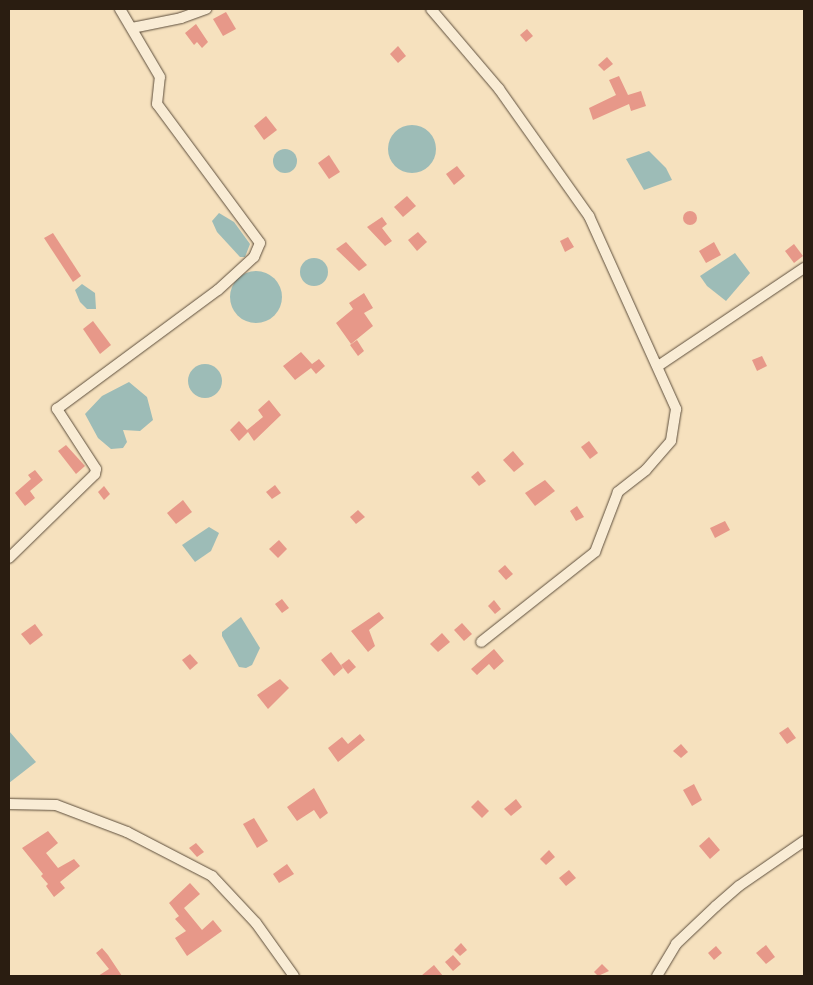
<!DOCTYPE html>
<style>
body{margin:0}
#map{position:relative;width:813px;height:985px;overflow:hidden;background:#f6e1be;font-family:"IM FELL Double Pica",serif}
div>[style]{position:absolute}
.water>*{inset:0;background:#9dbcb7}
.round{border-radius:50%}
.building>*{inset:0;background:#e79889}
.roads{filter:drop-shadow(0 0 1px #5d4e3c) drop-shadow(0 0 1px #5d4e3c)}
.street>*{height:10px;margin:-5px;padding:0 5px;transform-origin:5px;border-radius:5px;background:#f9ecd5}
span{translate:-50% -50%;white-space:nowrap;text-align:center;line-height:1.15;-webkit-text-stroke:4.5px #f9ecd5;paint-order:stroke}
.frame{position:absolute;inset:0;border:10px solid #2a1d11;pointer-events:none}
</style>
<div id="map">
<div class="water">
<i class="round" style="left:388px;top:125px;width:48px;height:48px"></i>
<i class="round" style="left:273px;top:149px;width:24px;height:24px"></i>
<i style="clip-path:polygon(649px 151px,666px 168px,672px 180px,644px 190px,626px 159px)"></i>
<i style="clip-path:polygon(219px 213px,234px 222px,250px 244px,245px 257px,240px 257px,217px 232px,212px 221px)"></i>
<i style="clip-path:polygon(735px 253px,750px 273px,726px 301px,707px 286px,700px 276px)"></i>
<i class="round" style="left:300px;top:258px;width:28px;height:28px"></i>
<i class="round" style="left:230px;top:271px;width:52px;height:52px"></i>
<i style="clip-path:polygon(82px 284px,95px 293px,96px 309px,87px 309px,80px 302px,75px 290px)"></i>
<i class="round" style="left:188px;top:364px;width:34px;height:34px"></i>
<i style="clip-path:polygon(129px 382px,147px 397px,153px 420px,140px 431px,123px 430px,127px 442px,123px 448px,111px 449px,98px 438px,85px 414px,102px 396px)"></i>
<i style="clip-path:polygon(209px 527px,219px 533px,211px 551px,195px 562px,182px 545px)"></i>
<i style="clip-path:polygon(241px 617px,260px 648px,252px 665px,246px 668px,239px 667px,222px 636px,222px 632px)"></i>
<i style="clip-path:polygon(9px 731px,36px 762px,9px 783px)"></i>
</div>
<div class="building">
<i style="clip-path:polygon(226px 12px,236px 29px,223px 36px,213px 19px)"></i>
<i style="clip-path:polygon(196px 24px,208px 42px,202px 48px,197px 42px,194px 45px,185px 33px)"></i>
<i style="clip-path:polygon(527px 29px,533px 36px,526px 42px,520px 35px)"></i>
<i style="clip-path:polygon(398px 46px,406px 56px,398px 63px,390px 54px)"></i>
<i style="clip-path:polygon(607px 57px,613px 64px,604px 71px,598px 65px)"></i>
<i style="clip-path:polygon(619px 76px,628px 95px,641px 91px,646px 106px,631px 111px,629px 104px,593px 120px,589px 108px,616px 95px,609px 80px)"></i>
<i style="clip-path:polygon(266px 116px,277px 130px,264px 140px,254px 126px)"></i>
<i style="clip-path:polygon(329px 155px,340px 172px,329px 179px,318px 163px)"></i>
<i style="clip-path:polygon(457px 166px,465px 176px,454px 185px,446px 174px)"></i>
<i style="clip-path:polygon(407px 196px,416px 206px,403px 217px,394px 207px)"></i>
<i class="round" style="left:683px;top:211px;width:14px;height:14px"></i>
<i style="clip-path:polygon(382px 217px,387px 224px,382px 228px,392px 241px,385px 246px,367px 227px)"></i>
<i style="clip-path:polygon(418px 232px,427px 242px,417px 251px,408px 240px)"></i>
<i style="clip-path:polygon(53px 233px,81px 276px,73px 282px,44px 238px)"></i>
<i style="clip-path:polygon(568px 237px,574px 247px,565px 252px,560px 241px)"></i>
<i style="clip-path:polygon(346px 242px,367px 265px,359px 271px,336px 249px)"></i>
<i style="clip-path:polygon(714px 242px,721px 255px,706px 263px,699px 251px)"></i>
<i style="clip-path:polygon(794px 244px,803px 256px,794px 263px,785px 251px)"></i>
<i style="clip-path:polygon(364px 293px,373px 308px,364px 313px,373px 326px,351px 344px,336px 323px,353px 309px,349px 303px)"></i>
<i style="clip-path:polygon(93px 321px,111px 345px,100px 354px,83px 329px)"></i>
<i style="clip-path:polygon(357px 340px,364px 351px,358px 356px,350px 345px)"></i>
<i style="clip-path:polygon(301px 352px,312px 364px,319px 359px,325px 366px,316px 374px,311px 368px,295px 380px,283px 366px)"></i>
<i style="clip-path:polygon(762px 356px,767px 366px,757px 371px,752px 360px)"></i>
<i style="clip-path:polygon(269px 400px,281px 415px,254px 441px,248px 432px,239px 441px,230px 430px,239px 421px,247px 430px,263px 417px,258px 410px)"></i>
<i style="clip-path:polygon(589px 441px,598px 453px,590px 459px,581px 447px)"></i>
<i style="clip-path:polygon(66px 445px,85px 466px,76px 474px,58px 451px)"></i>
<i style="clip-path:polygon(513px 451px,524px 464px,514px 472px,503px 460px)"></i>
<i style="clip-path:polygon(35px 470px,43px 480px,30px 491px,35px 498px,25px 506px,15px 493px,31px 479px,28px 475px)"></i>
<i style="clip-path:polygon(478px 471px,486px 481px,479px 486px,471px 477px)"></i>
<i style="clip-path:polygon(545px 480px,555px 491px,535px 506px,525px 493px)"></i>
<i style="clip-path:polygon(275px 485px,281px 493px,272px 499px,266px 492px)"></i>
<i style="clip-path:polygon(104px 486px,110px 494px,104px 500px,98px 492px)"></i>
<i style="clip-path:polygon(183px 500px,192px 512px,176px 524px,167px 513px)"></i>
<i style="clip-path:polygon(577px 506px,584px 517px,576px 521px,570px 511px)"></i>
<i style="clip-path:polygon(358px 510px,365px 517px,356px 524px,350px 517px)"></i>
<i style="clip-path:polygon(725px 521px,730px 530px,715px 538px,710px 528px)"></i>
<i style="clip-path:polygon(279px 540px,287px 549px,278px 558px,269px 549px)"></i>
<i style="clip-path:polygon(505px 565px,513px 574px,506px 580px,498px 571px)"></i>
<i style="clip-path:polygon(282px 599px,289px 608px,282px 613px,275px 604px)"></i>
<i style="clip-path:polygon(494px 600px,501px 609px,495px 614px,488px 606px)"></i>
<i style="clip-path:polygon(379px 612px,384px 618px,369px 630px,375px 646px,368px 652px,351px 631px)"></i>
<i style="clip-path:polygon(462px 623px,472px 634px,464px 641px,454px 630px)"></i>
<i style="clip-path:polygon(35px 624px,43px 635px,30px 645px,21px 634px)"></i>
<i style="clip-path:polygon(442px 633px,450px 642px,438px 652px,430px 644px)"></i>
<i style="clip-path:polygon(494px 649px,504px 661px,494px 670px,489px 664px,477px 675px,471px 669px)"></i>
<i style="clip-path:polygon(331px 652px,343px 668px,334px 676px,321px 660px)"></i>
<i style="clip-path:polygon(190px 654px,198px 663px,190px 670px,182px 660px)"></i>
<i style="clip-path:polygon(349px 659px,356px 667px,348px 674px,341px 665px)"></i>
<i style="clip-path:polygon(280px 679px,289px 688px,268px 709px,257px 695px)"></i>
<i style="clip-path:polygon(788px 727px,796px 738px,787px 744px,779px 733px)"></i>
<i style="clip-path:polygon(360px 734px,365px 740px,338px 762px,328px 748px,342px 737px,348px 744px)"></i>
<i style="clip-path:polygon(681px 744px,688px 752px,681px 758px,673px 751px)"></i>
<i style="clip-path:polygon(694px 784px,702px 800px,692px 806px,683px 790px)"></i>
<i style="clip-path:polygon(314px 788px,328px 813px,320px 819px,314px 810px,297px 821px,287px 807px)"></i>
<i style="clip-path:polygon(516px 799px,522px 807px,511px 816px,504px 809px)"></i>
<i style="clip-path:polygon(478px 800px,489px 811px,482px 818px,471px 807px)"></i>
<i style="clip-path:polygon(254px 818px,268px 841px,257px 848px,243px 824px)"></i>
<i style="clip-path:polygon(48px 831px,58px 843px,46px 853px,58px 868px,74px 859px,80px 866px,60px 882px,65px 888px,54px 897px,46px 886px,48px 884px,41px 876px,43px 874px,22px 848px)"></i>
<i style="clip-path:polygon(709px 837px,720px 850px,710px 859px,699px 846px)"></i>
<i style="clip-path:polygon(196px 843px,204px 852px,197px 857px,189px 848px)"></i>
<i style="clip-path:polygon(549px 850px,555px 857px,546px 865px,540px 859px)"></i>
<i style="clip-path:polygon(287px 864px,294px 874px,279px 883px,273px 874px)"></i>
<i style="clip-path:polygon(569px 870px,576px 878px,566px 886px,559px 878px)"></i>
<i style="clip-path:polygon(190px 883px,200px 894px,184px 908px,202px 930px,213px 920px,222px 931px,187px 956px,175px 938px,186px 931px,175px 919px,179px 916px,169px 903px)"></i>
<i style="clip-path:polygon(461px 943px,467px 950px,460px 956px,454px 950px)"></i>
<i style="clip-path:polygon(766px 945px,775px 957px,766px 964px,756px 953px)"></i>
<i style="clip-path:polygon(716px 946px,722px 953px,714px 960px,708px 953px)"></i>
<i style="clip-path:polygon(102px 948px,108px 955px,122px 976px,98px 976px,109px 969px,96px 953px)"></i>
<i style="clip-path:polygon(453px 955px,461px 964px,453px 971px,445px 962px)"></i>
<i style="clip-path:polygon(602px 964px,609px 971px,598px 976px,594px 972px)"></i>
<i style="clip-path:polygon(434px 965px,443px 976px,421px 976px)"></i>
</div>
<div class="roads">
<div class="street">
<i style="left:431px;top:9px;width:105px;rotate:49.6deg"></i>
<i style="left:499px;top:89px;width:156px;rotate:54.7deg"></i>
<i style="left:589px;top:216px;width:212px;rotate:65.7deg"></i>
<i style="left:676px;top:409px;width:32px;rotate:99deg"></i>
<i style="left:671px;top:441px;width:38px;rotate:131deg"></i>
<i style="left:646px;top:470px;width:36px;rotate:142deg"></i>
<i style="left:618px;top:492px;width:64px;rotate:111deg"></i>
<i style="left:595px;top:552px;width:145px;rotate:141.7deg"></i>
<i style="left:132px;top:28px;width:50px;rotate:-11.5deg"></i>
<i style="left:181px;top:18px;width:27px;rotate:-20deg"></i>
<i style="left:658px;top:366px;width:176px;rotate:-33.9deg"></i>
<i style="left:9px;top:558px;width:120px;rotate:-44.3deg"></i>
<i style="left:95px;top:474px;width:5px;rotate:-79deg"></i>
<i style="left:96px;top:469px;width:72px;rotate:-123deg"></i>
<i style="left:57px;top:409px;width:200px;rotate:-36.5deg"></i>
<i style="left:218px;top:290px;width:49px;rotate:-42.5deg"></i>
<i style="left:254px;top:257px;width:15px;rotate:-67deg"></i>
<i style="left:260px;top:243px;width:173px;rotate:-126.5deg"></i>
<i style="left:157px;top:104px;width:27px;rotate:-84deg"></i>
<i style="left:160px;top:77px;width:79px;rotate:-120.5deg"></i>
<i style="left:9px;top:804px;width:47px;rotate:1.2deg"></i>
<i style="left:56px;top:805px;width:76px;rotate:20.8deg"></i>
<i style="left:127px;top:832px;width:96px;rotate:27.4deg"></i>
<i style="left:212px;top:876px;width:64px;rotate:46.9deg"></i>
<i style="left:256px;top:923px;width:65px;rotate:54.4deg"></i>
<i style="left:657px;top:976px;width:37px;rotate:-59deg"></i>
<i style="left:676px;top:944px;width:55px;rotate:-43.5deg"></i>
<i style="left:716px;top:906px;width:30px;rotate:-41deg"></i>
<i style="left:739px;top:886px;width:79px;rotate:-34.7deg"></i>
</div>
</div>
<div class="frame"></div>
</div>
